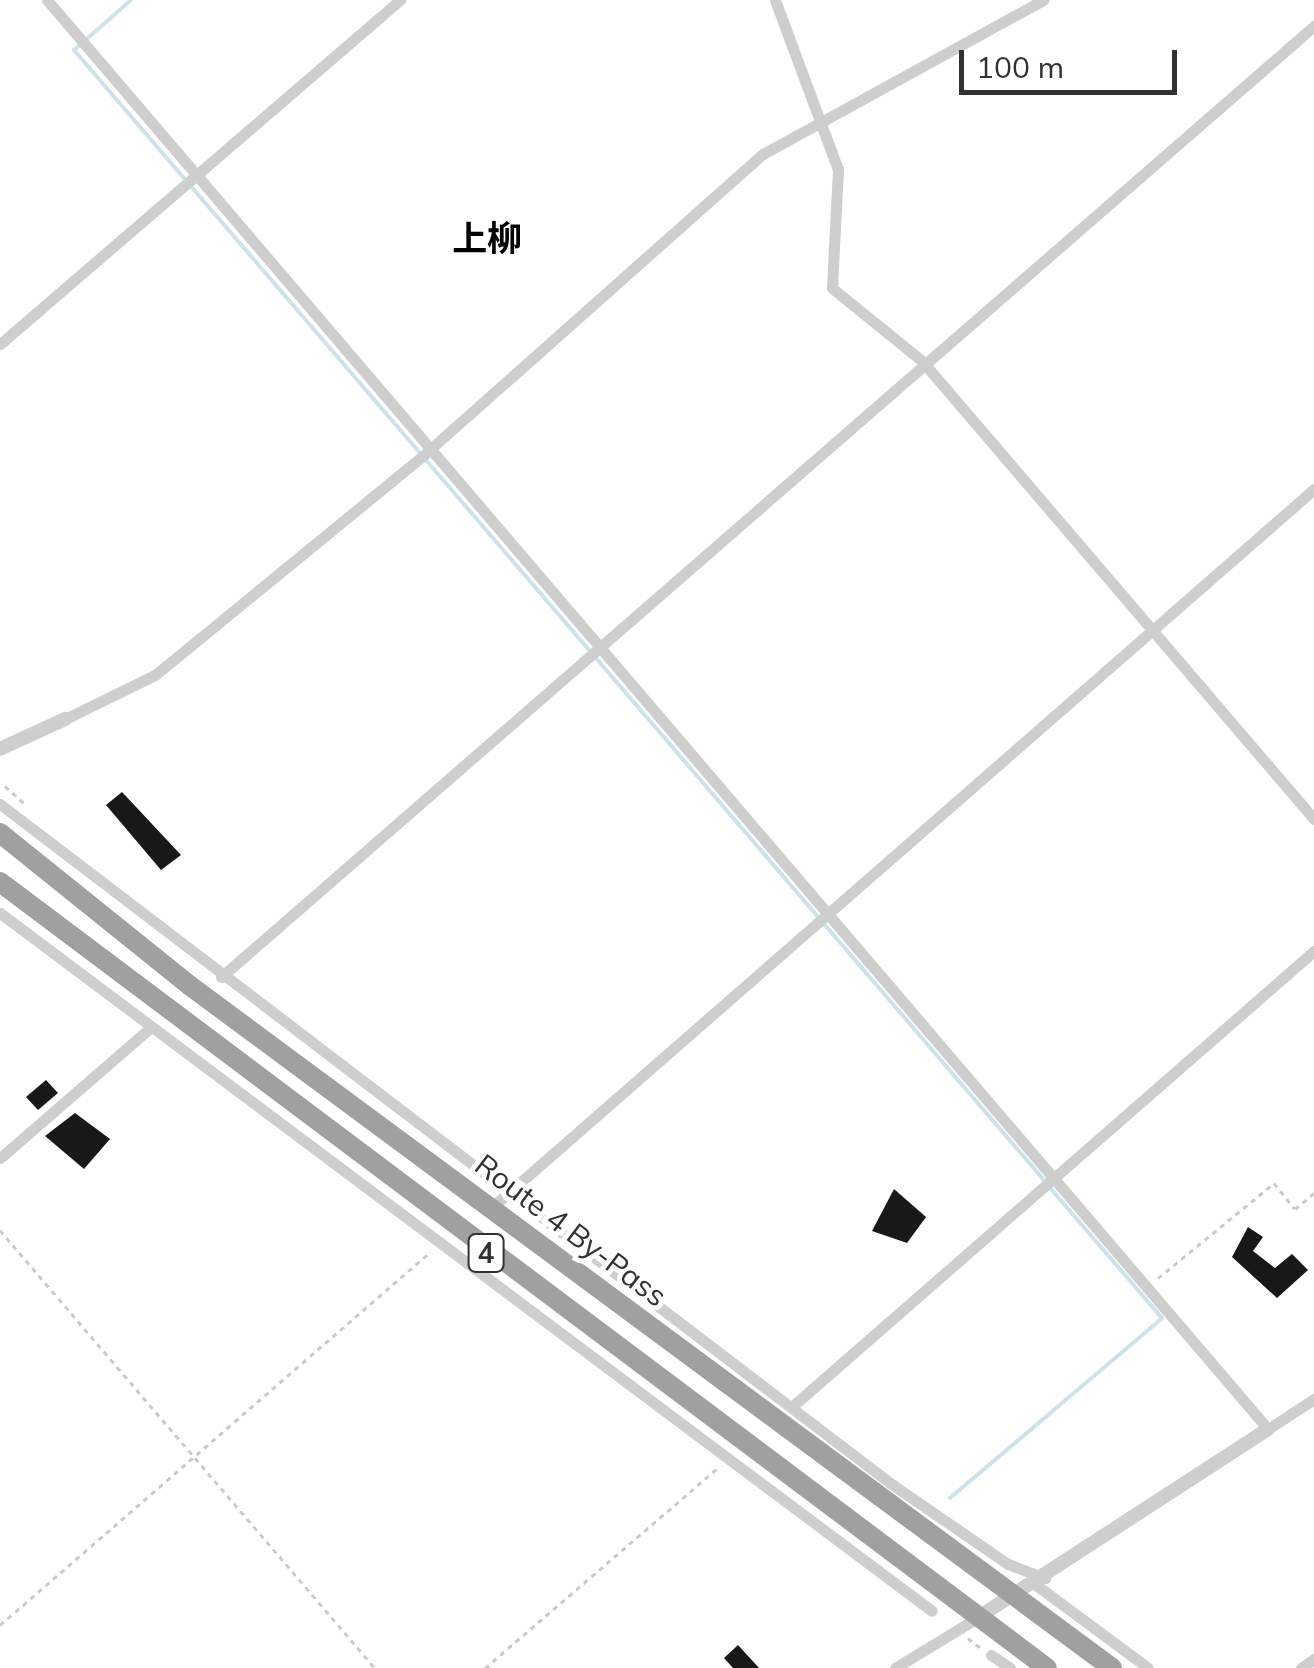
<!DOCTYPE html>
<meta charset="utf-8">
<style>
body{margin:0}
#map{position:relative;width:1314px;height:1668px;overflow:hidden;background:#fff;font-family:Mulish,"Noto Sans JP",sans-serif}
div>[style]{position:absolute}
.stream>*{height:4px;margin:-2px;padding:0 2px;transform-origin:2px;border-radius:2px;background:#cbe3e9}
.building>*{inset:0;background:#181818}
.path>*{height:2.5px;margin-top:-1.25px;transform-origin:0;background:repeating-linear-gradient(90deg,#cbcbcb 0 5px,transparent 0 10px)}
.minor>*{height:11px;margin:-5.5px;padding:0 5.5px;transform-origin:5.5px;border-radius:5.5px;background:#cecece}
.tertiary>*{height:14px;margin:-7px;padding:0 7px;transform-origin:7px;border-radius:7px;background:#cecece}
.trunk>*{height:20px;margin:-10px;padding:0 10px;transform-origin:10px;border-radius:10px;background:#a0a0a0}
span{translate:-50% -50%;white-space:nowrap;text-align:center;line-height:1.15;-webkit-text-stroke:10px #fff;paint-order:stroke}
.shield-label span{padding:2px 8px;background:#fff;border:2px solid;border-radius:8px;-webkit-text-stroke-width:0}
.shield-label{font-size:28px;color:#313131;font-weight:700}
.street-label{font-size:30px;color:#313131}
.quarter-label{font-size:35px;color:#000;font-weight:700}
.scale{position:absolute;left:959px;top:50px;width:218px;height:45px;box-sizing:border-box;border:5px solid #313131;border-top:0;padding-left:12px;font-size:30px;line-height:35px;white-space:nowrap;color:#313131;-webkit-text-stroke:8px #fff;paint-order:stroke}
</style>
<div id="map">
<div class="stream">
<i style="left:131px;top:0;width:76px;rotate:138.7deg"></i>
<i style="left:74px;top:50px;width:1489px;rotate:49.36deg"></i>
<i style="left:950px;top:1498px;width:278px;rotate:-40.3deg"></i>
<i style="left:1162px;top:1318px;width:172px;rotate:-130.7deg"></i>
</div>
<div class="building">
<i style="clip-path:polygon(122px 792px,181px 855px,161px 870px,106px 805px)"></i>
<i style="clip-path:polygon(46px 1080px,58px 1093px,38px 1110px,26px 1097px)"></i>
<i style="clip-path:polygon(75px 1113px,110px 1139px,84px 1169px,45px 1136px)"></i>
<i style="clip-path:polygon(894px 1189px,926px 1217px,907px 1243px,872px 1231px)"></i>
<i style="clip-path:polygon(1248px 1227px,1263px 1237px,1253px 1251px,1275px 1268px,1292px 1254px,1308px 1270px,1277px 1298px,1232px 1257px)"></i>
<i style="clip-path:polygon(738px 1645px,759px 1668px,733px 1668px,724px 1658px)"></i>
</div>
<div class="path">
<i style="left:5px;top:786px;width:28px;rotate:42deg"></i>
<i style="left:0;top:1230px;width:577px;rotate:49.43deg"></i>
<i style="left:1158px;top:1278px;width:150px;rotate:-39.3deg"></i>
<i style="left:1274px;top:1183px;width:33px;rotate:51deg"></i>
<i style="left:1295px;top:1209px;width:25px;rotate:-40deg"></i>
<i style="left:0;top:1625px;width:568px;rotate:-40.93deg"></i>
<i style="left:968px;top:1638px;width:16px;rotate:38deg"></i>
<i style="left:485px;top:1668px;width:308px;rotate:-40.7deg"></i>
</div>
<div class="minor">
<i style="left:47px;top:0;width:1880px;rotate:49.49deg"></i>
<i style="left:1268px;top:1429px;width:55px;rotate:-33.1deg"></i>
<i style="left:775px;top:0;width:180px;rotate:69.6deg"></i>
<i style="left:838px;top:169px;width:119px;rotate:92.9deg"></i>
<i style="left:832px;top:288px;width:116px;rotate:39deg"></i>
<i style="left:922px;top:361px;width:603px;rotate:49.44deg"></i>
<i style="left:0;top:344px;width:528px;rotate:-40.7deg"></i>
<i style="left:65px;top:719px;width:100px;rotate:-26.1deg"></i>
<i style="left:155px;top:675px;width:352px;rotate:-39.3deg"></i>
<i style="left:427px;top:452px;width:449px;rotate:-41.6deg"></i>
<i style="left:763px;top:154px;width:320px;rotate:-28.8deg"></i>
<i style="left:0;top:804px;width:1119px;rotate:37.34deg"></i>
<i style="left:890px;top:1483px;width:143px;rotate:34.5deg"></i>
<i style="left:1008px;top:1564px;width:40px;rotate:21deg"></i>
<i style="left:0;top:913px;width:1164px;rotate:36.83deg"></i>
<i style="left:221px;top:977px;width:1449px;rotate:-41.03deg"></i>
<i style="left:0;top:1158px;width:196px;rotate:-40.9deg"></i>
<i style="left:491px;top:1208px;width:1093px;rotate:-41.14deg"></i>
<i style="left:795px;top:1404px;width:689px;rotate:-41.12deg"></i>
<i style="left:1036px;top:1585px;width:139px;rotate:36.5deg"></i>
<i style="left:991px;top:1655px;width:23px;rotate:34deg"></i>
<i style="left:895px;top:1668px;width:96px;rotate:-31.4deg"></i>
<i style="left:1301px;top:1668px;width:16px;rotate:-35deg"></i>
</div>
<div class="tertiary">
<i style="left:0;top:749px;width:72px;rotate:-24.8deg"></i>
<i style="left:977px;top:1618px;width:347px;rotate:-33deg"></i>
</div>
<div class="trunk">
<i style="left:0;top:833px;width:243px;rotate:38.8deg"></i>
<i style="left:189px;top:985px;width:1148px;rotate:36.5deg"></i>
<i style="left:0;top:882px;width:1309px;rotate:36.9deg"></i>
</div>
<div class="shield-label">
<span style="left:486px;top:1253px">4</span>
</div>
<div class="street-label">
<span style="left:571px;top:1230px;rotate:37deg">Route 4 By-Pass</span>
</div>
<div class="quarter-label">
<span style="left:487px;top:238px">上柳</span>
</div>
<div class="scale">100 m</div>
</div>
